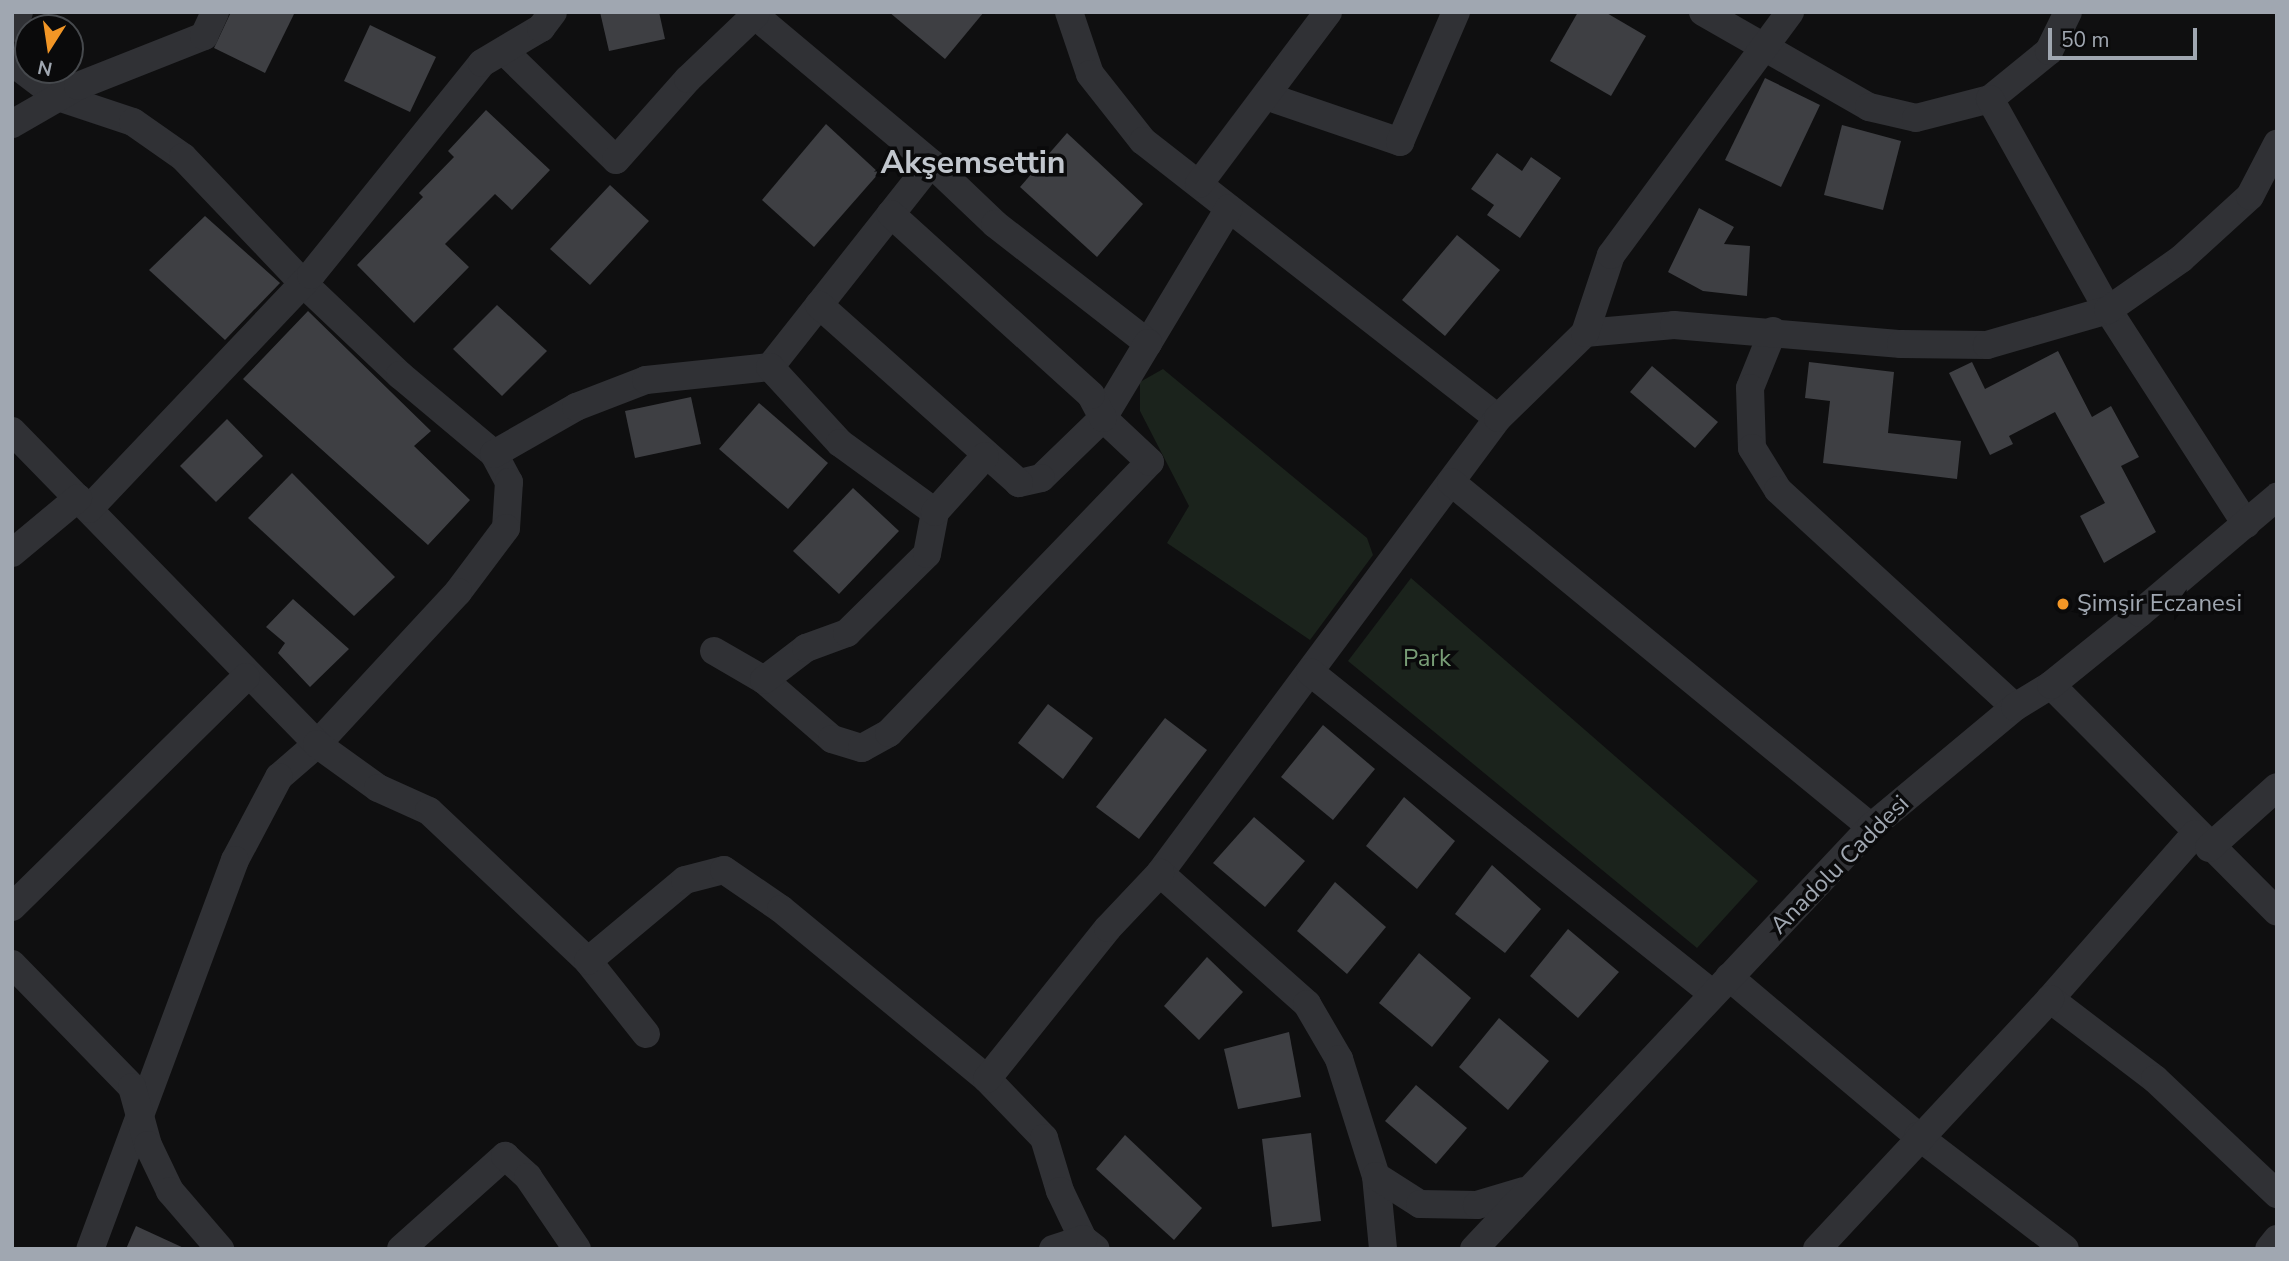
<!DOCTYPE html>
<meta charset="utf-8">
<style>
body{margin:0}
#map{position:relative;width:2289px;height:1261px;overflow:hidden;background:#0f0f10;font-family:"Nunito Sans",sans-serif}
div>[style]{position:absolute}
.green>*{inset:0;background:#1b231c}
.building>*{inset:0;background:#3e3f43}
.minor>*{height:28px;margin:-14px;padding:0 14px;transform-origin:14px;border-radius:14px;background:#303135}
.dots>*{width:19px;height:19px;translate:-50% -50%;box-sizing:border-box;border:4px solid #0a0a0b;border-radius:50%}
span{translate:-50% -50%;white-space:nowrap;text-align:center;line-height:1.15;-webkit-text-stroke:7px #0a0a0b;paint-order:stroke}
.poi-label{font-size:24px;color:#a0a7b1}
.left{translate:0 -50%;text-align:left}
.park-label{font-size:24px;color:#789d76}
.street-label{font-size:24px;color:#a0a7b1}
.district-label{font-size:32px;color:#c1c6cd;font-weight:700}
.frame{position:absolute;inset:0;border:14px solid #a0a7b1;pointer-events:none}
.north{position:absolute;left:14px;top:14px;width:70px;height:70px;box-sizing:border-box;background:#0a0a0b;border:2px solid #46494d;border-radius:50%;rotate:192deg;font-size:19px;font-weight:700;line-height:28px;text-align:center;color:#a0a7b1}
.north::after{content:'';display:block;margin:auto;width:24px;height:32px;background:#f29626;clip-path:polygon(50% 0,100% 100%,50% 72%,0 100%)}
.scale{position:absolute;left:2048px;top:28px;width:149px;height:32px;box-sizing:border-box;border:4px solid #a0a7b1;border-top:0;padding-left:9px;font-size:21px;line-height:24px;white-space:nowrap;color:#a0a7b1;-webkit-text-stroke:5px #0a0a0b;paint-order:stroke}
</style>
<div id="map">
<div class="green">
<i style="clip-path:polygon(1163px 369px,1367px 538px,1373px 555px,1310px 640px,1167px 543px,1189px 506px,1140px 411px,1140px 382px)"></i>
<i style="clip-path:polygon(1411px 578px,1758px 881px,1697px 948px,1348px 661px)"></i>
</div>
<div class="building">
<i style="clip-path:polygon(231px 12px,295px 12px,265px 73px,214px 48px)"></i>
<i style="clip-path:polygon(600px 12px,659px 12px,665px 39px,609px 51px)"></i>
<i style="clip-path:polygon(889px 12px,984px 12px,945px 59px)"></i>
<i style="clip-path:polygon(1578px 12px,1605px 12px,1646px 36px,1611px 96px,1550px 61px)"></i>
<i style="clip-path:polygon(370px 25px,436px 57px,410px 112px,344px 81px)"></i>
<i style="clip-path:polygon(1765px 78px,1820px 105px,1781px 187px,1725px 160px)"></i>
<i style="clip-path:polygon(486px 110px,550px 170px,512px 210px,495px 194px,445px 244px,469px 267px,414px 323px,357px 265px,423px 197px,419px 193px,454px 157px,448px 151px)"></i>
<i style="clip-path:polygon(826px 124px,879px 173px,814px 247px,762px 200px)"></i>
<i style="clip-path:polygon(1842px 125px,1901px 141px,1883px 210px,1824px 195px)"></i>
<i style="clip-path:polygon(1067px 133px,1143px 204px,1097px 257px,1020px 187px)"></i>
<i style="clip-path:polygon(1497px 153px,1522px 171px,1531px 157px,1561px 178px,1520px 238px,1487px 215px,1494px 205px,1471px 189px)"></i>
<i style="clip-path:polygon(610px 185px,649px 221px,590px 285px,550px 249px)"></i>
<i style="clip-path:polygon(1699px 208px,1734px 227px,1724px 244px,1750px 246px,1747px 296px,1703px 291px,1668px 272px)"></i>
<i style="clip-path:polygon(205px 216px,280px 283px,225px 340px,149px 270px)"></i>
<i style="clip-path:polygon(1457px 235px,1500px 270px,1445px 336px,1402px 300px)"></i>
<i style="clip-path:polygon(497px 305px,547px 351px,502px 396px,453px 349px)"></i>
<i style="clip-path:polygon(308px 311px,431px 431px,414px 446px,470px 500px,428px 545px,243px 379px)"></i>
<i style="clip-path:polygon(2058px 351px,2092px 417px,2111px 406px,2139px 457px,2121px 466px,2156px 532px,2104px 563px,2080px 516px,2105px 503px,2055px 412px,2009px 436px,2013px 444px,1990px 455px,1949px 373px,1972px 362px,1985px 389px)"></i>
<i style="clip-path:polygon(1809px 362px,1894px 372px,1888px 433px,1961px 441px,1957px 479px,1823px 463px,1830px 401px,1805px 398px)"></i>
<i style="clip-path:polygon(1652px 366px,1718px 422px,1695px 448px,1630px 392px)"></i>
<i style="clip-path:polygon(691px 397px,701px 444px,635px 458px,625px 411px)"></i>
<i style="clip-path:polygon(759px 403px,828px 463px,788px 509px,719px 449px)"></i>
<i style="clip-path:polygon(227px 419px,263px 456px,216px 502px,180px 466px)"></i>
<i style="clip-path:polygon(292px 473px,395px 577px,354px 616px,248px 518px)"></i>
<i style="clip-path:polygon(853px 488px,899px 531px,839px 594px,793px 551px)"></i>
<i style="clip-path:polygon(293px 599px,349px 649px,310px 687px,278px 653px,285px 643px,266px 627px)"></i>
<i style="clip-path:polygon(1048px 704px,1093px 738px,1063px 779px,1018px 743px)"></i>
<i style="clip-path:polygon(1165px 718px,1207px 750px,1139px 839px,1096px 807px)"></i>
<i style="clip-path:polygon(1323px 725px,1375px 769px,1333px 820px,1281px 777px)"></i>
<i style="clip-path:polygon(1404px 797px,1455px 841px,1417px 889px,1366px 846px)"></i>
<i style="clip-path:polygon(1254px 817px,1305px 861px,1265px 907px,1213px 863px)"></i>
<i style="clip-path:polygon(1492px 865px,1541px 909px,1505px 953px,1455px 914px)"></i>
<i style="clip-path:polygon(1335px 882px,1386px 927px,1347px 974px,1297px 931px)"></i>
<i style="clip-path:polygon(1568px 929px,1619px 972px,1578px 1018px,1530px 976px)"></i>
<i style="clip-path:polygon(1419px 953px,1471px 998px,1432px 1047px,1379px 1003px)"></i>
<i style="clip-path:polygon(1207px 957px,1243px 992px,1199px 1040px,1164px 1006px)"></i>
<i style="clip-path:polygon(1499px 1018px,1549px 1061px,1508px 1110px,1459px 1067px)"></i>
<i style="clip-path:polygon(1289px 1032px,1301px 1097px,1238px 1109px,1224px 1049px)"></i>
<i style="clip-path:polygon(1416px 1085px,1467px 1128px,1436px 1164px,1385px 1121px)"></i>
<i style="clip-path:polygon(1311px 1133px,1321px 1221px,1272px 1227px,1262px 1139px)"></i>
<i style="clip-path:polygon(1125px 1135px,1202px 1208px,1174px 1240px,1096px 1169px)"></i>
<i style="clip-path:polygon(136px 1226px,186px 1249px,126px 1249px)"></i>
</div>
<div class="minor">
<i style="left:751px;top:12px;width:235px;rotate:40deg"></i>
<i style="left:1069px;top:12px;width:65px;rotate:71.3deg"></i>
<i style="left:1090px;top:74px;width:85px;rotate:51.7deg"></i>
<i style="left:1143px;top:141px;width:450px;rotate:38deg"></i>
<i style="left:1498px;top:418px;width:567px;rotate:126.61deg"></i>
<i style="left:1160px;top:873px;width:197px;rotate:41.7deg"></i>
<i style="left:1307px;top:1004px;width:64px;rotate:59.8deg"></i>
<i style="left:1339px;top:1059px;width:123px;rotate:72.5deg"></i>
<i style="left:1376px;top:1176px;width:73px;rotate:84.5deg"></i>
<i style="left:1703px;top:12px;width:191px;rotate:29.8deg"></i>
<i style="left:1869px;top:107px;width:48px;rotate:13.2deg"></i>
<i style="left:1916px;top:118px;width:76px;rotate:-14.4deg"></i>
<i style="left:1990px;top:99px;width:76px;rotate:-39.1deg"></i>
<i style="left:2049px;top:51px;width:43px;rotate:-64deg"></i>
<i style="left:12px;top:28px;width:17px;rotate:-66deg"></i>
<i style="left:504px;top:51px;width:156px;rotate:44.2deg"></i>
<i style="left:616px;top:160px;width:108px;rotate:-48.4deg"></i>
<i style="left:688px;top:79px;width:93px;rotate:-43.7deg"></i>
<i style="left:12px;top:62px;width:58px;rotate:37.3deg"></i>
<i style="left:58px;top:97px;width:79px;rotate:18.4deg"></i>
<i style="left:133px;top:122px;width:61px;rotate:35deg"></i>
<i style="left:183px;top:157px;width:174px;rotate:46.4deg"></i>
<i style="left:303px;top:283px;width:134px;rotate:43.5deg"></i>
<i style="left:400px;top:375px;width:123px;rotate:40deg"></i>
<i style="left:494px;top:454px;width:32px;rotate:62deg"></i>
<i style="left:509px;top:482px;width:46px;rotate:93.7deg"></i>
<i style="left:506px;top:528px;width:80px;rotate:126.9deg"></i>
<i style="left:458px;top:592px;width:207px;rotate:132.8deg"></i>
<i style="left:317px;top:744px;width:50px;rotate:139deg"></i>
<i style="left:279px;top:777px;width:94px;rotate:117.9deg"></i>
<i style="left:235px;top:860px;width:415px;rotate:110.4deg"></i>
<i style="left:1266px;top:96px;width:142px;rotate:18.9deg"></i>
<i style="left:1400px;top:142px;width:142px;rotate:-66.7deg"></i>
<i style="left:1990px;top:99px;width:242px;rotate:60.8deg"></i>
<i style="left:2108px;top:310px;width:255px;rotate:57.2deg"></i>
<i style="left:12px;top:124px;width:76px;rotate:-29.9deg"></i>
<i style="left:78px;top:86px;width:136px;rotate:-21.6deg"></i>
<i style="left:204px;top:36px;width:26px;rotate:-65deg"></i>
<i style="left:1199px;top:184px;width:215px;rotate:-53.1deg"></i>
<i style="left:1773px;top:331px;width:61px;rotate:112deg"></i>
<i style="left:1750px;top:388px;width:60px;rotate:88.1deg"></i>
<i style="left:1752px;top:448px;width:49px;rotate:58.2deg"></i>
<i style="left:1778px;top:490px;width:321px;rotate:42.5deg"></i>
<i style="left:1585px;top:333px;width:89px;rotate:-5.1deg"></i>
<i style="left:1674px;top:325px;width:228px;rotate:4.8deg"></i>
<i style="left:1901px;top:344px;width:86px;rotate:0.7deg"></i>
<i style="left:1987px;top:345px;width:126px;rotate:-16.1deg"></i>
<i style="left:2108px;top:310px;width:89px;rotate:-34.9deg"></i>
<i style="left:2181px;top:259px;width:93px;rotate:-42.4deg"></i>
<i style="left:2250px;top:196px;width:59px;rotate:-62.6deg"></i>
<i style="left:1148px;top:343px;width:157px;rotate:-59deg"></i>
<i style="left:770px;top:367px;width:260px;rotate:-51.7deg"></i>
<i style="left:931px;top:163px;width:88px;rotate:43.6deg"></i>
<i style="left:995px;top:224px;width:194px;rotate:37.9deg"></i>
<i style="left:1148px;top:343px;width:87px;rotate:121deg"></i>
<i style="left:1103px;top:418px;width:86px;rotate:135.9deg"></i>
<i style="left:1041px;top:478px;width:23px;rotate:167deg"></i>
<i style="left:1019px;top:483px;width:268px;rotate:-138.3deg"></i>
<i style="left:1498px;top:418px;width:122px;rotate:-44.3deg"></i>
<i style="left:1585px;top:333px;width:82px;rotate:-71.6deg"></i>
<i style="left:1611px;top:255px;width:302px;rotate:-53.6deg"></i>
<i style="left:12px;top:431px;width:437px;rotate:45.7deg"></i>
<i style="left:317px;top:744px;width:75px;rotate:35.8deg"></i>
<i style="left:378px;top:788px;width:56px;rotate:24.3deg"></i>
<i style="left:429px;top:811px;width:219px;rotate:43.3deg"></i>
<i style="left:494px;top:454px;width:95px;rotate:-29.8deg"></i>
<i style="left:576px;top:407px;width:75px;rotate:-21.1deg"></i>
<i style="left:646px;top:380px;width:125px;rotate:-6deg"></i>
<i style="left:770px;top:367px;width:103px;rotate:47.4deg"></i>
<i style="left:840px;top:443px;width:117px;rotate:36deg"></i>
<i style="left:1451px;top:482px;width:544px;rotate:39.4deg"></i>
<i style="left:89px;top:509px;width:323px;rotate:-46.5deg"></i>
<i style="left:311px;top:275px;width:272px;rotate:-51.1deg"></i>
<i style="left:482px;top:63px;width:69px;rotate:-30.7deg"></i>
<i style="left:541px;top:28px;width:20px;rotate:-53deg"></i>
<i style="left:12px;top:553px;width:86px;rotate:-39.8deg"></i>
<i style="left:714px;top:651px;width:58px;rotate:30.1deg"></i>
<i style="left:764px;top:680px;width:90px;rotate:40.9deg"></i>
<i style="left:832px;top:739px;width:31px;rotate:17deg"></i>
<i style="left:862px;top:748px;width:31px;rotate:-29deg"></i>
<i style="left:889px;top:733px;width:376px;rotate:-46.1deg"></i>
<i style="left:1150px;top:462px;width:64px;rotate:-136.9deg"></i>
<i style="left:1103px;top:418px;width:26px;rotate:-118deg"></i>
<i style="left:1091px;top:395px;width:270px;rotate:-137.9deg"></i>
<i style="left:1310px;top:672px;width:516px;rotate:38.63deg"></i>
<i style="left:764px;top:680px;width:53px;rotate:-37.3deg"></i>
<i style="left:806px;top:648px;width:44px;rotate:-20.1deg"></i>
<i style="left:847px;top:633px;width:112px;rotate:-44.6deg"></i>
<i style="left:927px;top:554px;width:43px;rotate:-79.2deg"></i>
<i style="left:935px;top:512px;width:75px;rotate:-48.2deg"></i>
<i style="left:2051px;top:685px;width:320px;rotate:45.1deg"></i>
<i style="left:2195px;top:834px;width:220px;rotate:131.3deg"></i>
<i style="left:2050px;top:999px;width:132px;rotate:37.3deg"></i>
<i style="left:2155px;top:1079px;width:168px;rotate:43.3deg"></i>
<i style="left:2209px;top:848px;width:91px;rotate:-41.9deg"></i>
<i style="left:12px;top:907px;width:328px;rotate:-44.5deg"></i>
<i style="left:12px;top:964px;width:172px;rotate:45.7deg"></i>
<i style="left:132px;top:1087px;width:60px;rotate:74.6deg"></i>
<i style="left:148px;top:1145px;width:51px;rotate:64.4deg"></i>
<i style="left:170px;top:1191px;width:77px;rotate:49.2deg"></i>
<i style="left:1729px;top:977px;width:247px;rotate:40.1deg"></i>
<i style="left:1918px;top:1136px;width:185px;rotate:37.5deg"></i>
<i style="left:646px;top:1034px;width:93px;rotate:-128.5deg"></i>
<i style="left:588px;top:961px;width:126px;rotate:-39.9deg"></i>
<i style="left:685px;top:880px;width:40px;rotate:-14.4deg"></i>
<i style="left:724px;top:870px;width:69px;rotate:34.4deg"></i>
<i style="left:781px;top:909px;width:267px;rotate:39.5deg"></i>
<i style="left:987px;top:1079px;width:82px;rotate:46deg"></i>
<i style="left:1044px;top:1138px;width:55px;rotate:73.2deg"></i>
<i style="left:1060px;top:1191px;width:53px;rotate:64.4deg"></i>
<i style="left:1083px;top:1239px;width:16px;rotate:38deg"></i>
<i style="left:987px;top:1079px;width:193px;rotate:-51.3deg"></i>
<i style="left:1108px;top:928px;width:76px;rotate:-46.6deg"></i>
<i style="left:1376px;top:1176px;width:52px;rotate:32.5deg"></i>
<i style="left:1420px;top:1204px;width:57px;rotate:1deg"></i>
<i style="left:1477px;top:1205px;width:49px;rotate:-16.6deg"></i>
<i style="left:401px;top:1249px;width:140px;rotate:-41.8deg"></i>
<i style="left:505px;top:1156px;width:31px;rotate:42deg"></i>
<i style="left:528px;top:1177px;width:87px;rotate:55.8deg"></i>
<i style="left:1053px;top:1249px;width:32px;rotate:-18deg"></i>
<i style="left:1474px;top:1249px;width:579px;rotate:-46.75deg"></i>
<i style="left:1871px;top:827px;width:187px;rotate:-39.8deg"></i>
<i style="left:2015px;top:707px;width:42px;rotate:-31.4deg"></i>
<i style="left:2051px;top:685px;width:114px;rotate:-39deg"></i>
<i style="left:2140px;top:613px;width:180px;rotate:-40.3deg"></i>
<i style="left:1817px;top:1249px;width:342px;rotate:-47deg"></i>
<i style="left:2269px;top:1249px;width:13px;rotate:-51deg"></i>
</div>
<div class="dots">
<i style="left:2063px;top:604px;background:#f29626"></i>
</div>
<div class="poi-label">
<span class="left" style="left:2077px;top:604px">Şimşir Eczanesi</span>
</div>
<div class="park-label">
<span style="left:1427px;top:659px">Park</span>
</div>
<div class="street-label">
<span style="left:1840px;top:865px;rotate:-45deg">Anadolu Caddesi</span>
</div>
<div class="district-label">
<span style="left:973px;top:163px">Akşemsettin</span>
</div>
<div class="frame"></div>
<div class="north">N</div>
<div class="scale">50 m</div>
</div>
